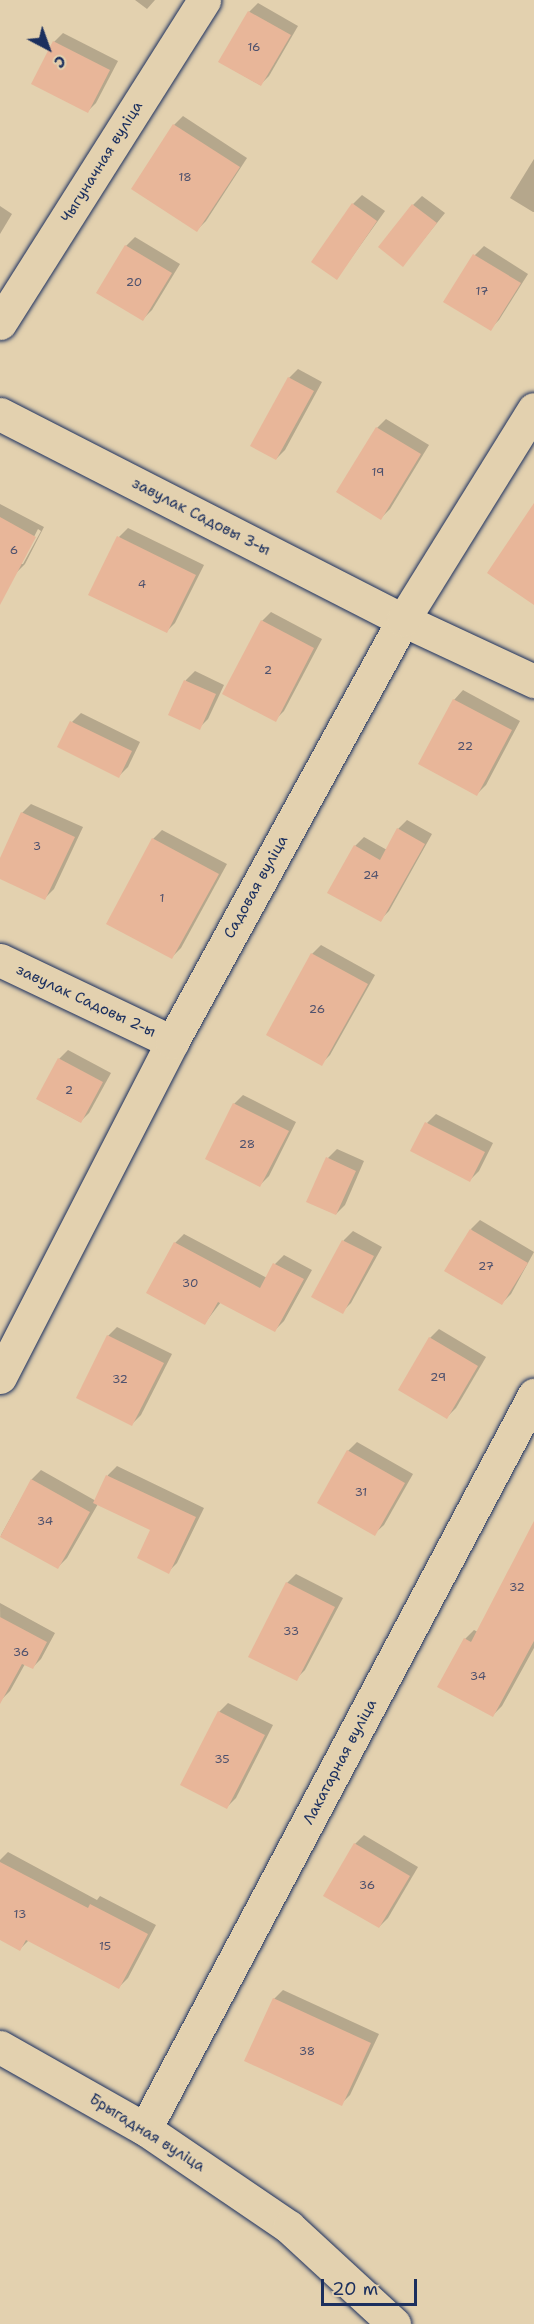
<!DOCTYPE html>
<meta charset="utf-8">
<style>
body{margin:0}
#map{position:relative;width:534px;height:2324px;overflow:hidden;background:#e3d1af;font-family:"Shantell Sans",sans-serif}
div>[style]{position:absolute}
.shadow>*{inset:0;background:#0003}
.building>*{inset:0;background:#e8b699}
.roads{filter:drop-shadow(0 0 2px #1b2f5e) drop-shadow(0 0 2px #1b2f5e)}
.minor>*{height:33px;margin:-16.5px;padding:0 16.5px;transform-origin:16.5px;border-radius:16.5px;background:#e3d1af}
span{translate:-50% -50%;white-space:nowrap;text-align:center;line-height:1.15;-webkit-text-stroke:4.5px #e3d1af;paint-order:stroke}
.number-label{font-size:12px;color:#4e516d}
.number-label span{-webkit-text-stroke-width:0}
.street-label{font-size:15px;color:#1b2f5e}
.north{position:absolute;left:18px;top:18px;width:60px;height:60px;-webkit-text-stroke:4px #e3d1af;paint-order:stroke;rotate:139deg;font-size:16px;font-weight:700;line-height:24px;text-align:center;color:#1b2f5e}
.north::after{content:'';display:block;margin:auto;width:21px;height:27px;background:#1b2f5e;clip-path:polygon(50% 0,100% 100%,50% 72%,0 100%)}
.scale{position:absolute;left:321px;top:2279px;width:96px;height:27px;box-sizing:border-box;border:3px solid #1b2f5e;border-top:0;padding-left:8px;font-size:18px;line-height:21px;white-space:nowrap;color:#1b2f5e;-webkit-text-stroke:4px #e3d1af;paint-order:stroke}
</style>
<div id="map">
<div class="shadow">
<i style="clip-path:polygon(135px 0,155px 0,147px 9px)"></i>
<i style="clip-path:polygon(258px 3px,298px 26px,269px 76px,260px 85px,220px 62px,249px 12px)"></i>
<i style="clip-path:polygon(63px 33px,118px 61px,96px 103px,87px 112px,54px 42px)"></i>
<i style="clip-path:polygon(183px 116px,247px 158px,206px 221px,197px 230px,174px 125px)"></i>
<i style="clip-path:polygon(534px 159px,534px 212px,533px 212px,510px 198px)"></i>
<i style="clip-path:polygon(362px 195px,385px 211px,337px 278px,353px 204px)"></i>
<i style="clip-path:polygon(422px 196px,445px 213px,403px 265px,413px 205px)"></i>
<i style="clip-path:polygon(0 206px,12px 214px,0 234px)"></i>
<i style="clip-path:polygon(135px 237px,180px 264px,152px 310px,143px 319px,98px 292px,126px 246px)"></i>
<i style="clip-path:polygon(484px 246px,528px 274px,499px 320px,490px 329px,446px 301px,475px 255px)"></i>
<i style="clip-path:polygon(298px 369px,322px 382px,285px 450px,276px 459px,289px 378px)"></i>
<i style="clip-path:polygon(386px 419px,429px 445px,390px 509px,381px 518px,377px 428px)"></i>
<i style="clip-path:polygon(evenodd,0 504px,44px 527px,25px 564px,16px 573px,0 564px,0 504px,38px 529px,41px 531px,23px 564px,20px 564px,38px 529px)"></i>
<i style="clip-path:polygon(128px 528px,204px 565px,175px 623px,166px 632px,119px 537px)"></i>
<i style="clip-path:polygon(271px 612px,322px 639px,284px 711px,275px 720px,262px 621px)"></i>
<i style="clip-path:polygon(195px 671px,224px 685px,208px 719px,199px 728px,170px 715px,186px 680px)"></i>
<i style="clip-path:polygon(463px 690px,520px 721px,486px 785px,477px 794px,454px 700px)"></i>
<i style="clip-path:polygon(81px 713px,140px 742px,128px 767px,119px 776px,72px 722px)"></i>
<i style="clip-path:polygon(31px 804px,83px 827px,54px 889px,45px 898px,0 877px,0 862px,22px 813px)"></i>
<i style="clip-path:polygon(407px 820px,432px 834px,389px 911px,380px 920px,355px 846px,364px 837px,387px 850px,398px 829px)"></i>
<i style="clip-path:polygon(162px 830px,227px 864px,181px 948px,172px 957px,108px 923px,153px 839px)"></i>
<i style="clip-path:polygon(321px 945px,375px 975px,330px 1055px,321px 1064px,312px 954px)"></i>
<i style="clip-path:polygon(68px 1050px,111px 1073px,89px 1113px,80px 1122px,38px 1099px,59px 1059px)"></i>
<i style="clip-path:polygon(243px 1095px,296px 1122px,269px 1176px,260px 1185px,234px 1104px)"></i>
<i style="clip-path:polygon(436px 1114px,493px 1143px,479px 1171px,470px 1180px,427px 1123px)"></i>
<i style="clip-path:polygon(337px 1149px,364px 1161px,345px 1205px,336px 1214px,328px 1158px)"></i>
<i style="clip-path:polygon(480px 1220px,534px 1252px,511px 1294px,502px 1303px,471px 1229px)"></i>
<i style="clip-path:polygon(353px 1231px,382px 1247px,351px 1303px,342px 1312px,313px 1297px,344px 1240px)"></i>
<i style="clip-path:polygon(184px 1234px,267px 1278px,275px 1264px,284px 1255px,312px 1270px,284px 1321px,275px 1330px,221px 1302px,205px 1323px,175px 1243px)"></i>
<i style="clip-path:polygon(117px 1327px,172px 1354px,141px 1415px,132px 1424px,78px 1397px,108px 1336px)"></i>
<i style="clip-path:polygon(439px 1329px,486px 1357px,456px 1408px,447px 1417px,430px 1338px)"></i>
<i style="clip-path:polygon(357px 1442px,413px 1474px,384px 1525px,374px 1534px,348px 1451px)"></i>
<i style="clip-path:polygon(117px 1466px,204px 1508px,177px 1563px,168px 1572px,152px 1530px,98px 1504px,67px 1558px,58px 1567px,1px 1535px,32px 1479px,41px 1470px,96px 1501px,108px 1475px)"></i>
<i style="clip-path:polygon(534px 1547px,534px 1648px,502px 1706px,493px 1715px,465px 1639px,474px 1630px,478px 1632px)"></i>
<i style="clip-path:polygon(296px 1574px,343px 1598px,305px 1670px,296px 1679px,287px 1583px)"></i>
<i style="clip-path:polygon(0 1603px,55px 1633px,41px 1659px,32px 1668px,25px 1664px,10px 1691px,1px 1700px)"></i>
<i style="clip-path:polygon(228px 1703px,273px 1725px,236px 1798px,227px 1807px,219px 1712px)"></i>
<i style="clip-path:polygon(364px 1835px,418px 1867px,388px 1918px,379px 1927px,355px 1844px)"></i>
<i style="clip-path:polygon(8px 1852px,97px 1900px,100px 1896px,156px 1925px,128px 1978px,119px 1987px,29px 1940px,20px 1949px,0 1939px,0 1860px)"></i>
<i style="clip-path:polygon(283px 1990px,379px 2034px,350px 2095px,341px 2104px,274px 1999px)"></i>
</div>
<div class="building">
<i style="clip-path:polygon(248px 11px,291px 35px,261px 86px,218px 62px)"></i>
<i style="clip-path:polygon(53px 41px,110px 70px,88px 113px,31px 84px)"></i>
<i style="clip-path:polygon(173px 124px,240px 167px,197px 232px,131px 189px)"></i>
<i style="clip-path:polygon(352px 203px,377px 221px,337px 280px,311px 262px)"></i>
<i style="clip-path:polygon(412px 204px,437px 223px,403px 267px,378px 247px)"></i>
<i style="clip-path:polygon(125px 245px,172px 273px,143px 321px,96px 293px)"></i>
<i style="clip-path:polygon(473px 254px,521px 283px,491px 331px,443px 302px)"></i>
<i style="clip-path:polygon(288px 377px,314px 391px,276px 460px,250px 446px)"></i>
<i style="clip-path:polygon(376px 427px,421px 454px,381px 520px,336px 492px)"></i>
<i style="clip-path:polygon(534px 503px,534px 605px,487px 573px)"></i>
<i style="clip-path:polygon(0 517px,36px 537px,0 605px)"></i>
<i style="clip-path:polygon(117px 536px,196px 575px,167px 633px,88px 595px)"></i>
<i style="clip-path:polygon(261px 620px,314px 648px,276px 722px,222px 694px)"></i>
<i style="clip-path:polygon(184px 680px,216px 694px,200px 730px,168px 715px)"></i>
<i style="clip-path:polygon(453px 699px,512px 730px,477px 796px,418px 764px)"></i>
<i style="clip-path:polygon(70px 721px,132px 751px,119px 778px,57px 747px)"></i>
<i style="clip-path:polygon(21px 812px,75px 837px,45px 900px,0 879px,0 858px)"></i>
<i style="clip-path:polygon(397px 828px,425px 844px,381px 922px,327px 893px,354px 845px,380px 860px)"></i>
<i style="clip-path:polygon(152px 838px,219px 874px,172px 959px,106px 924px)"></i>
<i style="clip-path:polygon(311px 953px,368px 984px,322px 1066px,266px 1035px)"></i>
<i style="clip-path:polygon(58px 1058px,103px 1082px,81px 1123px,36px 1099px)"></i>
<i style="clip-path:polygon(233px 1103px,289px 1131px,260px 1187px,205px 1159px)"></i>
<i style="clip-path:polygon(425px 1122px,485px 1152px,470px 1182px,410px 1151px)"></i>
<i style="clip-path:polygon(326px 1157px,356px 1171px,336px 1215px,306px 1202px)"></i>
<i style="clip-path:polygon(470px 1229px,528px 1263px,502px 1305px,444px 1271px)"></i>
<i style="clip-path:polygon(342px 1240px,374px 1256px,343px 1314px,311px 1297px)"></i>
<i style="clip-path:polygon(174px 1242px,260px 1288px,273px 1263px,304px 1279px,275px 1332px,218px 1302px,205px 1325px,146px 1293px)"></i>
<i style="clip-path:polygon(107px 1335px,164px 1363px,132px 1426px,76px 1398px)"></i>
<i style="clip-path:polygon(429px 1337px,478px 1366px,447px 1419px,398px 1390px)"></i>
<i style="clip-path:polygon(347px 1450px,405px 1483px,375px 1536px,317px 1503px)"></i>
<i style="clip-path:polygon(106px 1475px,196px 1517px,169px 1574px,137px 1558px,150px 1530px,93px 1503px)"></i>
<i style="clip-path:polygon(31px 1479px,90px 1512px,58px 1569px,0 1537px)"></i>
<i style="clip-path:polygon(534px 1521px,534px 1641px,493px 1717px,437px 1687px,464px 1638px,471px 1642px)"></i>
<i style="clip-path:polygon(286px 1582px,335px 1607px,297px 1681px,248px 1657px)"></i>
<i style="clip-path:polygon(0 1617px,47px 1642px,33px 1669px,22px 1664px,0 1704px)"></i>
<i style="clip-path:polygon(218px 1711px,265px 1735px,227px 1809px,180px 1785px)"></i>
<i style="clip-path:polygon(354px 1843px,410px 1876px,379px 1928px,323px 1896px)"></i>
<i style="clip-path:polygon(0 1862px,88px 1908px,90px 1904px,148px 1934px,119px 1989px,26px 1940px,20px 1951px,0 1940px)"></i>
<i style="clip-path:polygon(273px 1998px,371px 2043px,342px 2106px,244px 2061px)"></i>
</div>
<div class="roads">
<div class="minor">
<i style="left:0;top:323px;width:382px;rotate:-57.7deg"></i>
<i style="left:0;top:414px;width:453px;rotate:27.1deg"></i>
<i style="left:403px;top:620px;width:145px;rotate:25deg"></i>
<i style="left:0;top:960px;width:191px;rotate:25.5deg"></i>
<i style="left:0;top:1377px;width:377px;rotate:-62.8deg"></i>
<i style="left:172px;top:1042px;width:481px;rotate:-61.3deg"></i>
<i style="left:403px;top:620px;width:248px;rotate:-58.2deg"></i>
<i style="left:0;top:2047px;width:167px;rotate:29.5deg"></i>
<i style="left:145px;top:2129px;width:174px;rotate:34.2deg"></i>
<i style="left:289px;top:2227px;width:143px;rotate:42.7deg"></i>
<i style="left:145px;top:2129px;width:831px;rotate:-62.08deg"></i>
</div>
</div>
<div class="number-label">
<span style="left:254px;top:48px">16</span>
<span style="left:185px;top:178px">18</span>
<span style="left:134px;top:283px">20</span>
<span style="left:482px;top:292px">17</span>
<span style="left:378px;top:473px">19</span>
<span style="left:14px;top:551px">6</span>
<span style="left:142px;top:585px">4</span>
<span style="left:268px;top:671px">2</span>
<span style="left:465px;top:747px">22</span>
<span style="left:37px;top:847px">3</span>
<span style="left:371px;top:876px">24</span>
<span style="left:162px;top:899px">1</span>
<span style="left:317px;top:1010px">26</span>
<span style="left:69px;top:1091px">2</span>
<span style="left:247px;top:1145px">28</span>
<span style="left:486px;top:1267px">27</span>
<span style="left:190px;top:1284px">30</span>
<span style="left:438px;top:1378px">29</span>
<span style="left:120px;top:1380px">32</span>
<span style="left:361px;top:1493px">31</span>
<span style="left:45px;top:1522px">34</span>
<span style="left:517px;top:1588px">32</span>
<span style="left:291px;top:1632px">33</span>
<span style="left:21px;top:1653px">36</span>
<span style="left:478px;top:1677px">34</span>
<span style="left:222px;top:1760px">35</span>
<span style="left:367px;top:1886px">36</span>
<span style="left:20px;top:1915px">13</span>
<span style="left:105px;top:1947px">15</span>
<span style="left:307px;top:2052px">38</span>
</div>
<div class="street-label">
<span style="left:102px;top:162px;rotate:-58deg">Чыгуначная вуліца</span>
<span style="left:201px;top:517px;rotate:27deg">завулак Садовы 3-ы</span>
<span style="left:256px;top:887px;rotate:-61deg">Садовая вуліца</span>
<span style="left:86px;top:1001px;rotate:25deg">завулак Садовы 2-ы</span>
<span style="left:340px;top:1762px;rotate:-62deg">Лакатарная вуліца</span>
<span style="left:147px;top:2133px;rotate:32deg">Брыгадная вуліца</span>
</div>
<div class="north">С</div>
<div class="scale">20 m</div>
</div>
